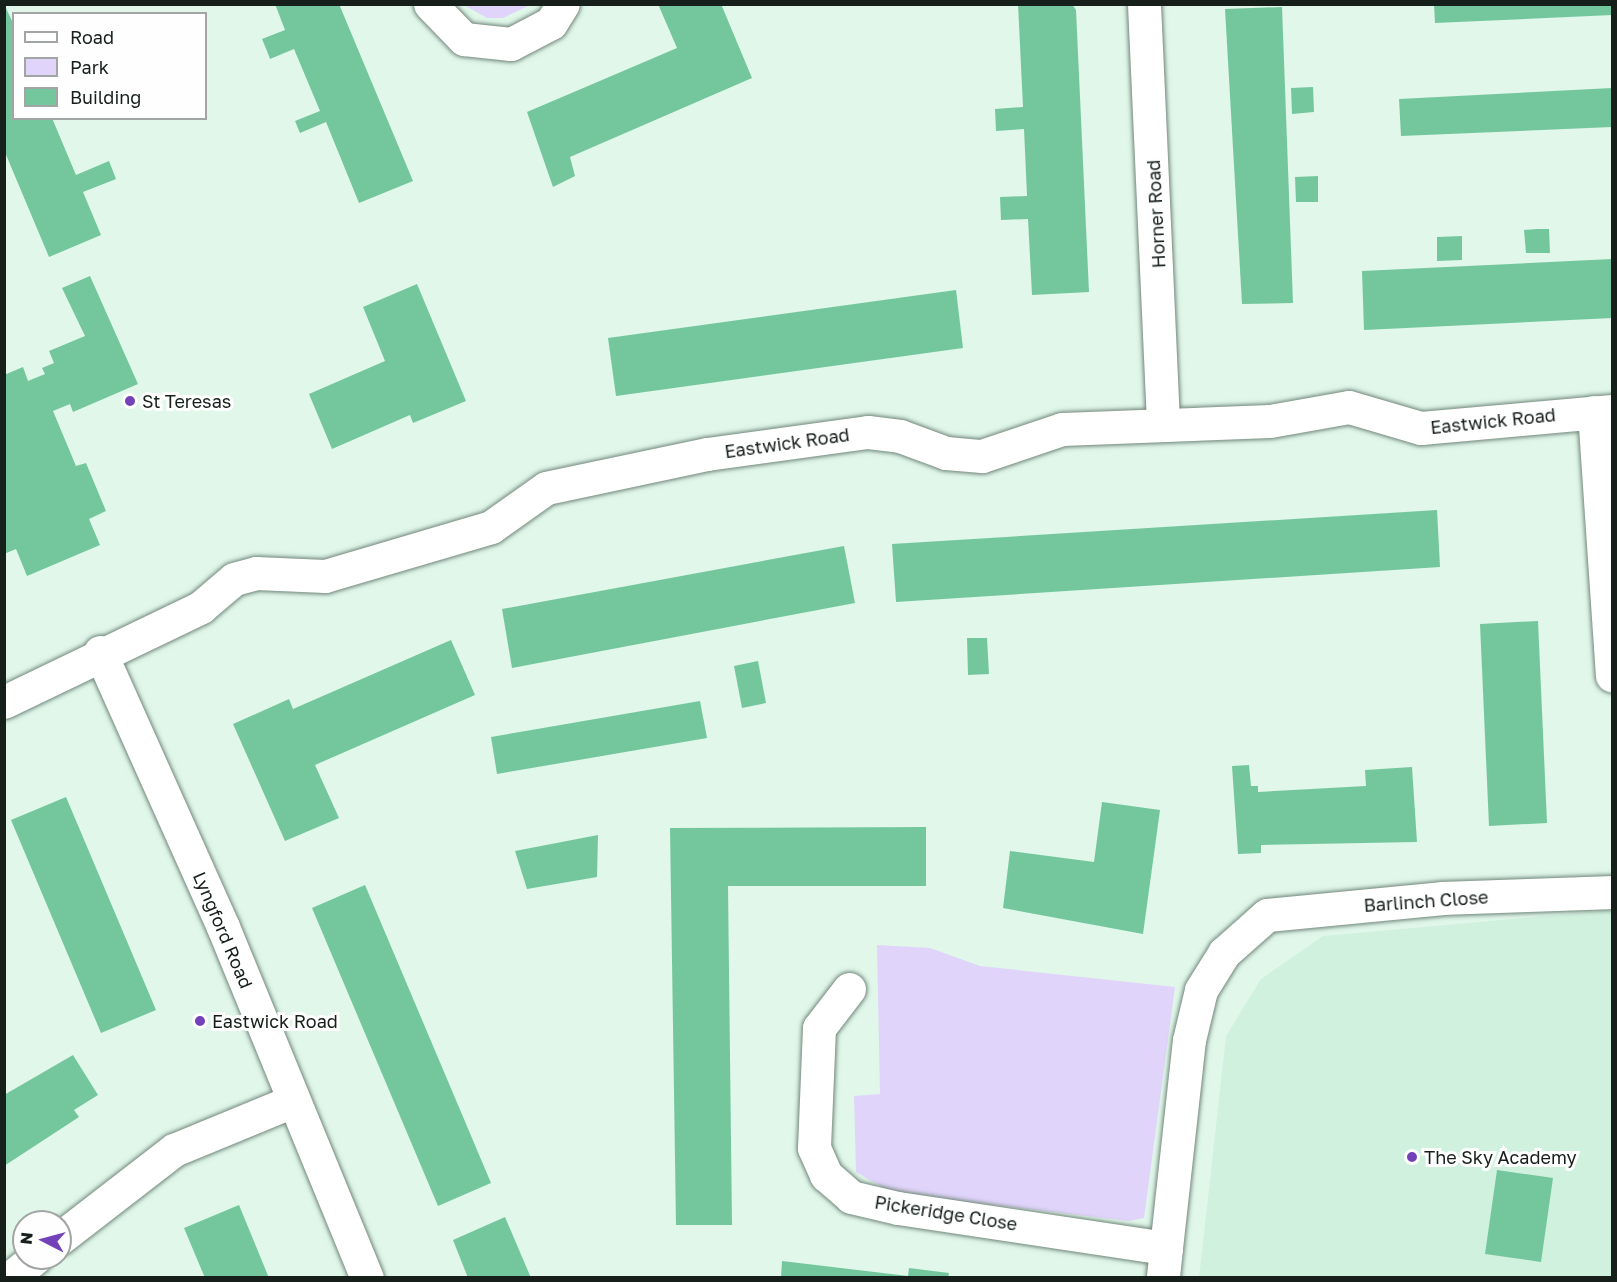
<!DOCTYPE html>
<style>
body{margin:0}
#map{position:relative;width:1617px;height:1282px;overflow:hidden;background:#e0f7ea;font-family:"Golos Text",sans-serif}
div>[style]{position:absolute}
.built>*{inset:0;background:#d1f1df}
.green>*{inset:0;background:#e0d4fa}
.building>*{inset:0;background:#74c79d}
.roads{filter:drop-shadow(0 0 2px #72877b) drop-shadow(0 0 2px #72877b)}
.minor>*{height:33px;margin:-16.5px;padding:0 16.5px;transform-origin:16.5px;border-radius:16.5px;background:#fff}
.dots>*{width:16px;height:16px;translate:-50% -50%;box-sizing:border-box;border:3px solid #fefefe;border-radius:50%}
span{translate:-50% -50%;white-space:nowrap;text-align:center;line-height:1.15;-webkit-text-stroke:6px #fefefe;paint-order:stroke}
.street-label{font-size:18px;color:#161f1a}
.poi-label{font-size:18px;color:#161f1a}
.left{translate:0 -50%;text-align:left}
.frame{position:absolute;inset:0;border:6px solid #161f1a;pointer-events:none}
.legend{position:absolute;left:12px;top:12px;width:195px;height:108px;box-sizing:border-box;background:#fefefe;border:2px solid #a1a5a3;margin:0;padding:8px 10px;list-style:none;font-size:18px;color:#161f1a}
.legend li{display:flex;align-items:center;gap:12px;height:30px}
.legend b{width:30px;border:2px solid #a1a5a3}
.north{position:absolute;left:12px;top:1210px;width:60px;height:60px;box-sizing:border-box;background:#fefefe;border:2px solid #a1a5a3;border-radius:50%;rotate:276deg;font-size:16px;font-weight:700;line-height:24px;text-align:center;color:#161f1a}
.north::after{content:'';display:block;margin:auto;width:21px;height:27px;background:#7341b8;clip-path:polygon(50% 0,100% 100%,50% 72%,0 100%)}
</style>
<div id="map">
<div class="built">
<i style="clip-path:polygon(1612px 910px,1612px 1277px,1199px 1278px,1226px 1036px,1261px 979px,1323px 936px)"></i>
</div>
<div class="green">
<i style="clip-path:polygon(464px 5px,530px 5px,503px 18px,487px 18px)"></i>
<i style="clip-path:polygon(877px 945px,930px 948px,980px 966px,1175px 987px,1144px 1218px,1129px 1221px,951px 1200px,887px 1190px,856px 1172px,854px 1096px,880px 1094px)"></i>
</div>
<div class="building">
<i style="clip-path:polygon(4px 4px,14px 25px,14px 118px,52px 118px,76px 175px,109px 161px,116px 179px,83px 192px,101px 235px,49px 257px,4px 150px)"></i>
<i style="clip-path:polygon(275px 4px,339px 4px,413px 181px,359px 203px,326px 122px,300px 133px,295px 121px,320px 111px,294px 49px,270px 59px,267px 51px,262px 39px,285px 30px)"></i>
<i style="clip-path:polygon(658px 4px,721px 4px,752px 78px,570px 157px,575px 176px,553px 187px,527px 112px,677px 48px)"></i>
<i style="clip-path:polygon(1018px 4px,1072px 4px,1076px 10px,1089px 292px,1032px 295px,1028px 219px,1001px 220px,1000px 197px,1027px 196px,1024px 129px,996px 131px,995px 109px,1023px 107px)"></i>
<i style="clip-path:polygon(1434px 4px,1612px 4px,1612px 15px,1435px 23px)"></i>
<i style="clip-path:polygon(1282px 7px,1293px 303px,1242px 304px,1225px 9px)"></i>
<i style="clip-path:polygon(1313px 87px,1314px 112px,1292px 114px,1291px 88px)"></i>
<i style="clip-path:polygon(1612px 88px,1612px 127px,1401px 136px,1399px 99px)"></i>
<i style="clip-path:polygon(1318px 176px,1318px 202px,1296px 202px,1295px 177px)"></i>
<i style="clip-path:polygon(1537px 229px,1549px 229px,1550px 253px,1526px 253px,1524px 230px)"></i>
<i style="clip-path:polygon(1462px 236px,1462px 260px,1437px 261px,1437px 237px)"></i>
<i style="clip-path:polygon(1612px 259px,1612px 318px,1364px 330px,1362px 271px)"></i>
<i style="clip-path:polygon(90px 276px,138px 384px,73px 412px,70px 404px,53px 411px,76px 466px,86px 463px,106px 511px,89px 519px,100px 545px,27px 576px,16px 549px,4px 554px,4px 375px,23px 367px,28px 381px,45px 374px,42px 368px,54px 363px,49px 351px,85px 336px,62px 288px)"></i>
<i style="clip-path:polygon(417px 284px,466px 401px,413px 423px,410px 415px,332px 449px,309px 394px,385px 361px,363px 307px)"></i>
<i style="clip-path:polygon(956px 290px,963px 348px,616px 396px,608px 338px)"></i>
<i style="clip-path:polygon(1437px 510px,1440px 567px,896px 602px,892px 544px)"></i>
<i style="clip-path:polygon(844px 546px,855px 603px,512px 668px,502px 609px)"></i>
<i style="clip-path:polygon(1538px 621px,1547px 823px,1489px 826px,1480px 624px)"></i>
<i style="clip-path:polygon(967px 638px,987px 638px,989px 674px,968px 675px)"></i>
<i style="clip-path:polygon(451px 640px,475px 695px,315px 765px,339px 818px,285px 841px,233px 724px,289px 699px,293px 709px)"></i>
<i style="clip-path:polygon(758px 661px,766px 703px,742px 708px,734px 666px)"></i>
<i style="clip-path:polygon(700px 701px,707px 738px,497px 774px,491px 737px)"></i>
<i style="clip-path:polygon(1249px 765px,1251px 786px,1258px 786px,1258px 792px,1366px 786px,1365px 770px,1412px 767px,1417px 842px,1261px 845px,1261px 853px,1238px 854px,1232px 766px)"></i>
<i style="clip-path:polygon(66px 797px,156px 1010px,101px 1033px,11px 820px)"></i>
<i style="clip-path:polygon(1102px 802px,1160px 810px,1143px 934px,1003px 908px,1010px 851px,1094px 862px)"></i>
<i style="clip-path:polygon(926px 827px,926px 886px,728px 886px,732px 1225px,676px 1225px,670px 828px)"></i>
<i style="clip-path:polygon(598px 835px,597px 877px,527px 889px,515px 851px)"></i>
<i style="clip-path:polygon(365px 885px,491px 1183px,438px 1206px,312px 908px)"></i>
<i style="clip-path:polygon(73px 1055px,98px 1095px,74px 1110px,79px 1117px,4px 1166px,4px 1095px)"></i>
<i style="clip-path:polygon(1497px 1170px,1553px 1178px,1541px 1262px,1485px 1254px)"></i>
<i style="clip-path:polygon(239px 1205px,269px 1278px,205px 1278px,184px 1228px)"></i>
<i style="clip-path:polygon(505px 1217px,531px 1278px,468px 1278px,453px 1240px)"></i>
<i style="clip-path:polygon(782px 1261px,908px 1276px,909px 1268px,949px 1273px,948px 1278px,781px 1278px)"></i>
</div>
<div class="roads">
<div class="minor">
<i style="left:430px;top:4px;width:49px;rotate:45.8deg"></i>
<i style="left:464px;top:39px;width:47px;rotate:6.1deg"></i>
<i style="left:511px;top:44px;width:45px;rotate:-27.7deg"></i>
<i style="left:551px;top:23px;width:22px;rotate:-58deg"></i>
<i style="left:1144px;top:4px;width:420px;rotate:87.4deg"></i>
<i style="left:1594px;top:412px;width:264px;rotate:86.1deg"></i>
<i style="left:100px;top:652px;width:301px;rotate:65.9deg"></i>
<i style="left:223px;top:927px;width:379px;rotate:67.7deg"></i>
<i style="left:4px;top:702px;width:219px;rotate:-25.7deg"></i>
<i style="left:201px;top:607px;width:43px;rotate:-40.3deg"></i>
<i style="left:234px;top:579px;width:23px;rotate:-15deg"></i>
<i style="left:256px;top:573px;width:69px;rotate:2.5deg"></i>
<i style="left:325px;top:576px;width:173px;rotate:-16.4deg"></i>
<i style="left:491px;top:527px;width:67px;rotate:-35.3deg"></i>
<i style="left:546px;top:488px;width:165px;rotate:-11.9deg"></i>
<i style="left:707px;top:454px;width:162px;rotate:-7.8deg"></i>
<i style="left:868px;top:432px;width:32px;rotate:7deg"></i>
<i style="left:900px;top:436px;width:49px;rotate:20.3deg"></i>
<i style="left:946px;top:453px;width:36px;rotate:5deg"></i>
<i style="left:982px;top:456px;width:84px;rotate:-18.6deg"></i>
<i style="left:1062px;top:429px;width:208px;rotate:-2.2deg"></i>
<i style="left:1270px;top:421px;width:80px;rotate:-10deg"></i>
<i style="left:1349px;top:407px;width:75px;rotate:16.3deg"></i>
<i style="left:1421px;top:428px;width:192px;rotate:-5.1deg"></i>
<i style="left:849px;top:989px;width:49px;rotate:127.6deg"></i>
<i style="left:819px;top:1028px;width:120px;rotate:92.4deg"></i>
<i style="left:814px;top:1148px;width:30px;rotate:66deg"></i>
<i style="left:826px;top:1175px;width:33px;rotate:41deg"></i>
<i style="left:851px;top:1197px;width:48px;rotate:13.2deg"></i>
<i style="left:898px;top:1208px;width:271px;rotate:8.5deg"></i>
<i style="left:1166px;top:1248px;width:30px;rotate:96deg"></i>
<i style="left:60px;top:1238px;width:144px;rotate:-37.7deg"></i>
<i style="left:174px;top:1150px;width:129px;rotate:-22.4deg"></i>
<i style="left:1166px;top:1248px;width:209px;rotate:-83.7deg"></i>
<i style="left:1189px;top:1040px;width:51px;rotate:-76.5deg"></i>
<i style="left:1201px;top:990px;width:44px;rotate:-58.1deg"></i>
<i style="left:1224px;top:953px;width:57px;rotate:-41.5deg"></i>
<i style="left:1267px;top:915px;width:177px;rotate:-5.5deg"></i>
<i style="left:1443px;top:898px;width:169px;rotate:-2deg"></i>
<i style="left:10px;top:1278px;width:32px;rotate:-39deg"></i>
</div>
</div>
<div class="dots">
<i style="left:130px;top:401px;background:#7341b8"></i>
<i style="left:200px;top:1021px;background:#7341b8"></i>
<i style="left:1412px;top:1157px;background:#7341b8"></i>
</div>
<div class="street-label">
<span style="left:1156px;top:214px;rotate:-93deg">Horner Road</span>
<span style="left:1493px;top:421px;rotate:-6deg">Eastwick Road</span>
<span style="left:787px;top:443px;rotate:-8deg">Eastwick Road</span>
<span style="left:1426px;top:901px;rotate:-4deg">Barlinch Close</span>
<span style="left:223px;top:930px;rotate:67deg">Lyngford Road</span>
<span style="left:946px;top:1213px;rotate:9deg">Pickeridge Close</span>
</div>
<div class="poi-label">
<span class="left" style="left:142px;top:401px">St Teresas</span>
<span class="left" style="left:212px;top:1021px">Eastwick Road</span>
<span class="left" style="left:1424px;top:1157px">The Sky Academy</span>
</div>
<div class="frame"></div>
<ul class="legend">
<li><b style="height:8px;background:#fff"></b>Road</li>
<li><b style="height:16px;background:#e0d4fa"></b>Park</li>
<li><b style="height:16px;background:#74c79d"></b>Building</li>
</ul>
<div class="north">N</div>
</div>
